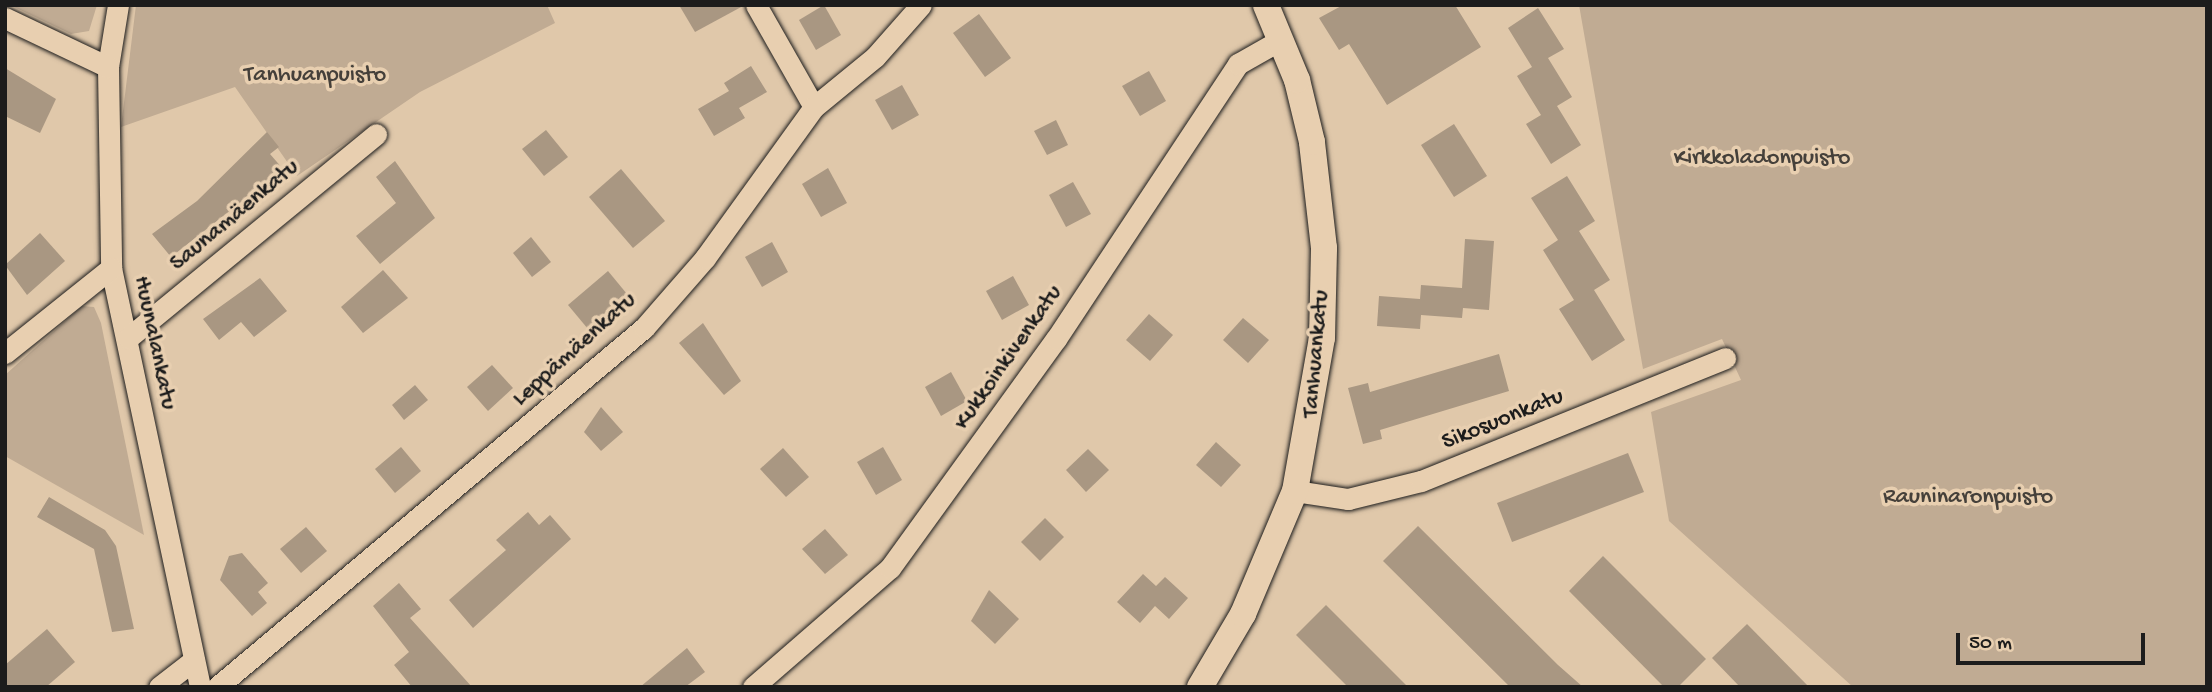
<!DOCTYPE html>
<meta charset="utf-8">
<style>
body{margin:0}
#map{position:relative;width:2212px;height:692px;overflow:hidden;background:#e0c8aa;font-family:"Gochi Hand",sans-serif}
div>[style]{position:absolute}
.green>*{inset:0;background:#c0ab93}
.building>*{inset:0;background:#a99782}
.roads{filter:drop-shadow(0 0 2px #1c1c1c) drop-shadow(0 0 2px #1c1c1c)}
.minor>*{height:21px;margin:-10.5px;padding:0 10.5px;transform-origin:10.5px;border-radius:10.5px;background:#e8cfb0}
.tertiary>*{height:26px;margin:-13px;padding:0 13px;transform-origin:13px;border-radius:13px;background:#e8cfb0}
span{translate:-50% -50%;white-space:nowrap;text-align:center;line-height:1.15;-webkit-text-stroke:7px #e8cfb0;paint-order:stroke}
.park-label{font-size:24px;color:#45403a}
.street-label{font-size:24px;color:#1c1c1c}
.frame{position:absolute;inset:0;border:7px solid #1c1c1c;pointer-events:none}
.scale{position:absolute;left:1956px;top:633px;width:189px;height:32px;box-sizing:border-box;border:4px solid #1c1c1c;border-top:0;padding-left:9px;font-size:21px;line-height:24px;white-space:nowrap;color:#1c1c1c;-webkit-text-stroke:5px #e8cfb0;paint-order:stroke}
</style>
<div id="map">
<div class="green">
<i style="clip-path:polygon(10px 5px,97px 5px,89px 31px,71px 34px)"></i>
<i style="clip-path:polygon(136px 5px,547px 5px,555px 23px,420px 92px,297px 176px,235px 87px,121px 127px)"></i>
<i style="clip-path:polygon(1579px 5px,2207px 5px,2207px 687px,1853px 687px,1669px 521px,1651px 412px,1741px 380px,1722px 339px,1643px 369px)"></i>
<i style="clip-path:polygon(82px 306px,94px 307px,101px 323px,144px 535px,5px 456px,5px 375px)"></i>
</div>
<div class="building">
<i style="clip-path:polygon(679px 5px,743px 5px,743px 6px,695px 32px)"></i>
<i style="clip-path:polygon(824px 5px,841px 35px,816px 50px,799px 20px)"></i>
<i style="clip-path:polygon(1343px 5px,1455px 5px,1481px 47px,1387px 105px,1349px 44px,1339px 50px,1319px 18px)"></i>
<i style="clip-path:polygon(1538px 8px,1564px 49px,1548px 58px,1572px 97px,1557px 106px,1581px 145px,1551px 164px,1526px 124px,1541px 115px,1517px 76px,1532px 67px,1508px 28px)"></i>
<i style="clip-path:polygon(979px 14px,1011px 58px,985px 77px,953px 33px)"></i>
<i style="clip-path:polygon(751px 66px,767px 92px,739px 108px,745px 118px,714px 136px,698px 109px,729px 91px,724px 83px)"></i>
<i style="clip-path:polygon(5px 68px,56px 99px,40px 133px,5px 116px)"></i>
<i style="clip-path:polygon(1149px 71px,1166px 101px,1140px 116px,1122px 86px)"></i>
<i style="clip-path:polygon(902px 85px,919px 115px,892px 130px,875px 100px)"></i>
<i style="clip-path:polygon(1056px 120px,1068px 145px,1047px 155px,1034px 131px)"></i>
<i style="clip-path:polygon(1454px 124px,1487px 176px,1454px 197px,1421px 145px)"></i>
<i style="clip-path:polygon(546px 130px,568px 157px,544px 176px,522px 149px)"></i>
<i style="clip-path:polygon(267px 132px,279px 147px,270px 154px,283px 169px,171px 257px,152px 234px,197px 201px)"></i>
<i style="clip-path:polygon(395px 161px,435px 218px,380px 264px,356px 236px,396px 203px,376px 177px)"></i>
<i style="clip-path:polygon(828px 168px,847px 203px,821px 217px,802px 184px)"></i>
<i style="clip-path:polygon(621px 169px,665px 221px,633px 248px,589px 197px)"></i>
<i style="clip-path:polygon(1567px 176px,1595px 221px,1579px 231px,1610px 280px,1594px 290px,1625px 340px,1592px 361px,1559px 309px,1574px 300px,1543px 250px,1558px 240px,1531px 198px)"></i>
<i style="clip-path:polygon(1073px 182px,1091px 214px,1066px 227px,1049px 195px)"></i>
<i style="clip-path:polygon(40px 233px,65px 261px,27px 295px,5px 265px)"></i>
<i style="clip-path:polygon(531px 237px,551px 262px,532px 277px,513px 253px)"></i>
<i style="clip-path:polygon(1465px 239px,1494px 241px,1489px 310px,1463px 308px,1462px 318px,1421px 315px,1420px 329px,1377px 326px,1379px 296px,1420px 299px,1421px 285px,1462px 288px)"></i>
<i style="clip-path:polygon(772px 242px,788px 272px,762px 287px,745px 257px)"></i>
<i style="clip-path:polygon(383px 270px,408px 298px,363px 333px,341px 307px)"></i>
<i style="clip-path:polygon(608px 271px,627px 294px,588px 329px,568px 305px)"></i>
<i style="clip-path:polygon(1013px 276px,1029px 305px,1002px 320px,986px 291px)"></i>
<i style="clip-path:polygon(260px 278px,287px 311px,254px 337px,241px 322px,219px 340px,203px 319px)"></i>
<i style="clip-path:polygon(1149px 314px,1173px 335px,1150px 361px,1126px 340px)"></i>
<i style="clip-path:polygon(1243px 318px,1269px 340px,1248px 363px,1223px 340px)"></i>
<i style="clip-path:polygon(703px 323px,741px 381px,724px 395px,679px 343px)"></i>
<i style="clip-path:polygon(1499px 354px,1509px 391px,1380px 430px,1382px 439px,1363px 444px,1348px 388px,1368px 383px,1370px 392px)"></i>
<i style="clip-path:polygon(492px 365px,513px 388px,488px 411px,467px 387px)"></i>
<i style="clip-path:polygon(951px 372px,967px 401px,941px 416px,925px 387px)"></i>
<i style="clip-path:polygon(415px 385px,428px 400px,404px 420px,392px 405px)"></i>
<i style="clip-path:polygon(601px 407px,623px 432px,601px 451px,584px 432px)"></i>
<i style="clip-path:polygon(1216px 442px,1241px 465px,1221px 487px,1196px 465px)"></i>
<i style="clip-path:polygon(401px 447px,421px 471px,395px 493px,375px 469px)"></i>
<i style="clip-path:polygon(883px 447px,902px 480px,876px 495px,857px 462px)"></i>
<i style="clip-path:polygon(783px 448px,809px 477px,786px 497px,760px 469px)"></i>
<i style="clip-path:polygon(1088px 449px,1109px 470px,1086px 492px,1066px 470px)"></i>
<i style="clip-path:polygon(1628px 453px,1644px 492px,1512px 542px,1497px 503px)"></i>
<i style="clip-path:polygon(49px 497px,105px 530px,116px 546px,134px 629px,112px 632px,94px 549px,37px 517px)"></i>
<i style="clip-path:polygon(528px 512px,539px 525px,550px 515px,571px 539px,473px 628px,449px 600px,506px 550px,496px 540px)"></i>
<i style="clip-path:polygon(1045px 518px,1064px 537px,1040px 561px,1021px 542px)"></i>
<i style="clip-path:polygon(1418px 526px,1558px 665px,1583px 687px,1510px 687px,1383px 561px)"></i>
<i style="clip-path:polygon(306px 527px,327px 551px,301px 573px,280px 549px)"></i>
<i style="clip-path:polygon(825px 529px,848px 555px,825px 574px,802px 549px)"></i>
<i style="clip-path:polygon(242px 553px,268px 583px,258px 592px,267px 603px,252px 616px,220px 580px,229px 556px)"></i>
<i style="clip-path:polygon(1603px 556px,1706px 659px,1678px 687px,1664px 687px,1569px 591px)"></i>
<i style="clip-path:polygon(1143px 574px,1156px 586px,1165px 577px,1188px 598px,1169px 619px,1155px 606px,1140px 623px,1117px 602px)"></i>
<i style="clip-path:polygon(399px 583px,421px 609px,410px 618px,472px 687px,412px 687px,394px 665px,409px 652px,373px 606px)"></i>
<i style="clip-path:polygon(989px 590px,1019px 619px,995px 644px,971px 621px)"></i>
<i style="clip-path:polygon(1326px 605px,1408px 687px,1348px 687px,1296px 635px)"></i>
<i style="clip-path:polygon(1747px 624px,1809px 687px,1740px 687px,1712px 658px)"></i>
<i style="clip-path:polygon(47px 629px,75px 662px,46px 687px,5px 687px,5px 665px)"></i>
<i style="clip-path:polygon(687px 648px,705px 672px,685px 687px,640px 687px)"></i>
</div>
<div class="roads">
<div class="minor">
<i style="left:118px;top:5px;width:63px;rotate:99.2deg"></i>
<i style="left:108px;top:67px;width:201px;rotate:89.1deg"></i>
<i style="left:111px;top:268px;width:428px;rotate:78deg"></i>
<i style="left:756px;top:5px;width:117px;rotate:60.4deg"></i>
<i style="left:5px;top:18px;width:114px;rotate:25.4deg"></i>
<i style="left:128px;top:338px;width:321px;rotate:-39.4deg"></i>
<i style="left:5px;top:353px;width:136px;rotate:-38.7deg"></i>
<i style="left:1295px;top:491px;width:54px;rotate:8.6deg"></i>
<i style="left:1348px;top:499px;width:75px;rotate:-13.9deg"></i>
<i style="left:1421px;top:481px;width:328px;rotate:-22deg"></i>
<i style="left:159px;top:687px;width:44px;rotate:-37.6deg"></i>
<i style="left:217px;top:687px;width:558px;rotate:-40.06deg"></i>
<i style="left:644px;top:328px;width:93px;rotate:-48.9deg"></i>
<i style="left:705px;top:258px;width:186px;rotate:-54.2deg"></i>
<i style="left:814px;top:107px;width:79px;rotate:-39.3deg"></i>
<i style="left:875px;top:57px;width:69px;rotate:-48.5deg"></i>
<i style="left:753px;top:687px;width:181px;rotate:-41deg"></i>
<i style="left:890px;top:568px;width:283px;rotate:-54.1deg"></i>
<i style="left:1056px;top:339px;width:330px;rotate:-56.5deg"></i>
<i style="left:1238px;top:64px;width:48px;rotate:-29.7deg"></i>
</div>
<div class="tertiary">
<i style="left:1200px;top:687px;width:85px;rotate:-59.5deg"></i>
<i style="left:1243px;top:614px;width:134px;rotate:-67.1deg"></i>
<i style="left:1295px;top:491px;width:155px;rotate:-80deg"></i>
<i style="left:1322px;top:338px;width:90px;rotate:-88.7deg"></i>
<i style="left:1324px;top:248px;width:107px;rotate:-96.5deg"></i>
<i style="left:1312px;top:142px;width:64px;rotate:-103.6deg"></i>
<i style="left:1297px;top:80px;width:81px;rotate:-112.5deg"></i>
</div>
</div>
<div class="park-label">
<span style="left:315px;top:76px">Tanhuanpuisto</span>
<span style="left:1762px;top:159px">Kirkkoladonpuisto</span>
<span style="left:1968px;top:498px">Rauninaronpuisto</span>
</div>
<div class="street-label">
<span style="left:235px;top:216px;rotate:-40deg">Saunamäenkatu</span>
<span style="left:154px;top:343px;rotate:78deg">Huunalankatu</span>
<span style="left:575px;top:350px;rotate:-42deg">Leppämäenkatu</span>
<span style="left:1317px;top:354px;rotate:-85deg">Tanhuankatu</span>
<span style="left:1009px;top:358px;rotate:-55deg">Kukkoinkivenkatu</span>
<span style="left:1503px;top:420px;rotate:-22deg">Sikosuonkatu</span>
</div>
<div class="frame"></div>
<div class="scale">50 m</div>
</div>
